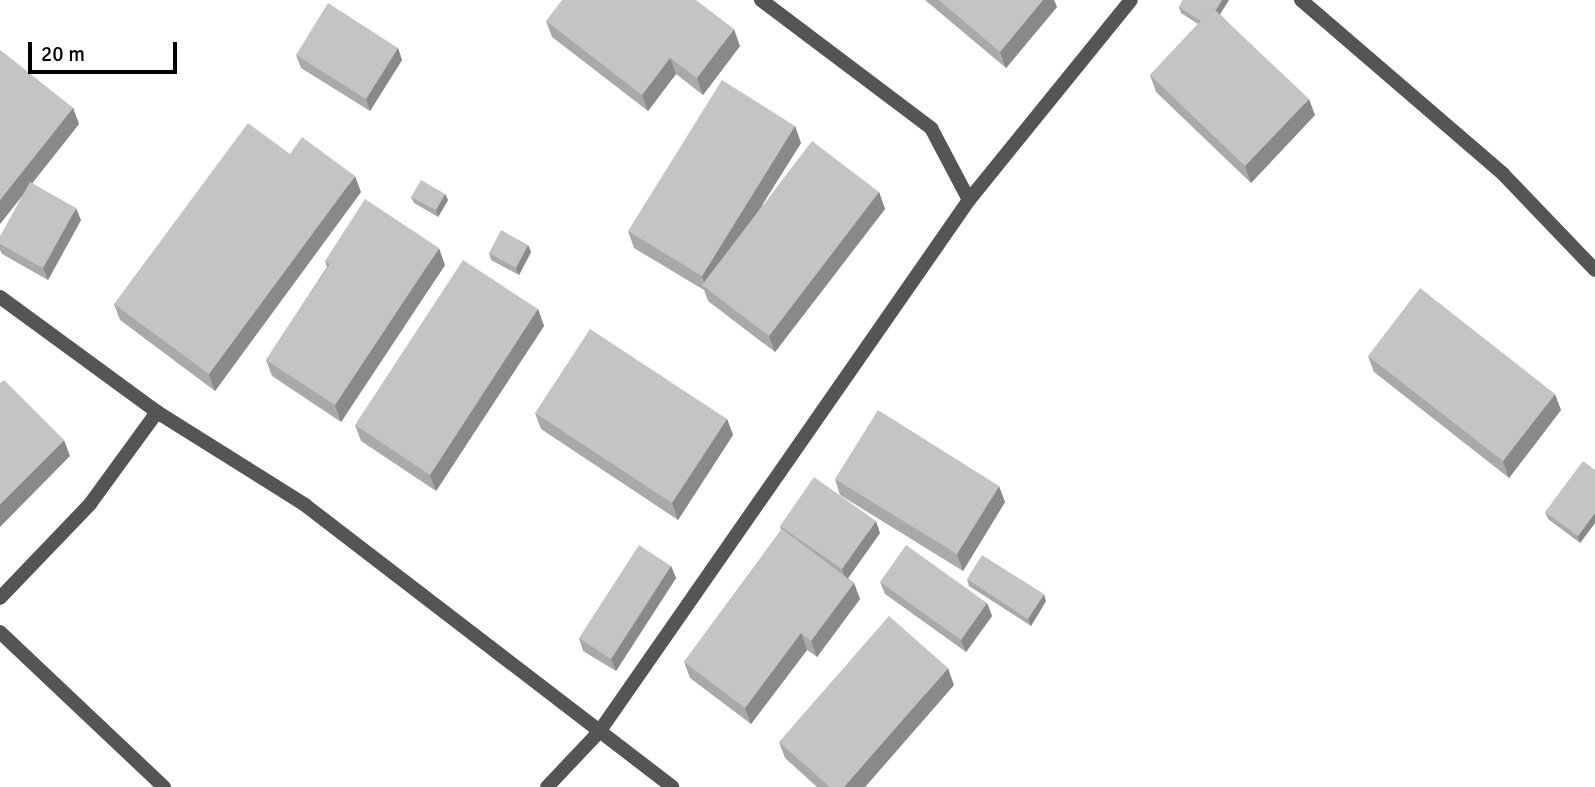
<!DOCTYPE html>
<style>
body{margin:0}
#map{position:relative;width:1595px;height:787px;overflow:hidden;background:#fff;font-family:Signika,sans-serif}
div>[style]{position:absolute}
.minor>*{height:14px;margin:-7px;padding:0 7px;transform-origin:7px;border-radius:7px;background:#555}
.wall>*{inset:0;background:#a9a9a9}
.shaded-wall>*{inset:0;background:#898989}
.building>*{inset:0;background:#c4c4c4}
span{translate:-50% -50%;white-space:nowrap;text-align:center;line-height:1.15;-webkit-text-stroke:5px #fff;paint-order:stroke}
.scale{position:absolute;left:28px;top:42px;width:149px;height:32px;box-sizing:border-box;border:4px solid #000;border-top:0;padding-left:9px;font-size:21px;line-height:24px;white-space:nowrap;color:#000;-webkit-text-stroke:5px #fff;paint-order:stroke}
</style>
<div id="map">
<div class="minor">
<i style="left:1301px;top:0;width:267px;rotate:40.7deg"></i>
<i style="left:1503px;top:174px;width:133px;rotate:46.2deg"></i>
<i style="left:969px;top:200px;width:257px;rotate:-51deg"></i>
<i style="left:0;top:297px;width:195px;rotate:36.2deg"></i>
<i style="left:157px;top:412px;width:175px;rotate:32.1deg"></i>
<i style="left:305px;top:505px;width:463px;rotate:37.5deg"></i>
<i style="left:0;top:598px;width:130px;rotate:-46.2deg"></i>
<i style="left:90px;top:504px;width:114px;rotate:-53.9deg"></i>
<i style="left:0;top:632px;width:226px;rotate:43.4deg"></i>
<i style="left:547px;top:787px;width:76px;rotate:-46.6deg"></i>
<i style="left:599px;top:732px;width:648px;rotate:-55.18deg"></i>
<i style="left:969px;top:200px;width:81px;rotate:-117.8deg"></i>
<i style="left:931px;top:128px;width:213px;rotate:-143deg"></i>
</div>
<div class="wall">
<i style="clip-path:polygon(925px 0,1054px 0,1057px 7px,1006px 68px)"></i>
<i style="clip-path:polygon(1183px 0,1229px 0,1220px 14px,1315px 115px,1251px 183px,1156px 92px,1150px 75px,1198px 24px,1181px 13px,1179px 7px)"></i>
<i style="clip-path:polygon(546px 21px,740px 46px,703px 95px,676px 74px,648px 111px,552px 37px)"></i>
<i style="clip-path:polygon(398px 48px,402px 60px,370px 111px,301px 68px,296px 55px)"></i>
<i style="clip-path:polygon(0 50px,73px 108px,79px 124px,32px 183px,81px 220px,48px 280px,2px 254px,0 250px,0 237px,24px 193px,0 224px)"></i>
<i style="clip-path:polygon(795px 126px,801px 143px,762px 205px,879px 192px,885px 209px,775px 352px,708px 301px,704px 290px,634px 248px,628px 231px)"></i>
<i style="clip-path:polygon(290px 154px,361px 192px,215px 391px,120px 320px,114px 304px)"></i>
<i style="clip-path:polygon(445px 194px,448px 200px,438px 217px,414px 203px,411px 197px)"></i>
<i style="clip-path:polygon(528px 245px,531px 252px,519px 275px,491px 260px,489px 253px)"></i>
<i style="clip-path:polygon(325px 261px,445px 265px,341px 422px,272px 376px,266px 360px,327px 267px)"></i>
<i style="clip-path:polygon(538px 309px,544px 326px,436px 491px,361px 441px,355px 425px)"></i>
<i style="clip-path:polygon(1368px 356px,1561px 410px,1509px 478px,1374px 372px)"></i>
<i style="clip-path:polygon(535px 413px,727px 419px,733px 435px,678px 520px,541px 429px)"></i>
<i style="clip-path:polygon(1595px 470px,1595px 523px,1580px 543px,1548px 519px,1545px 512px)"></i>
<i style="clip-path:polygon(835px 479px,1005px 502px,963px 571px,840px 495px)"></i>
<i style="clip-path:polygon(780px 526px,880px 533px,848px 578px,854px 583px,860px 599px,817px 657px,807px 650px,751px 724px,690px 678px,684px 662px,781px 530px)"></i>
<i style="clip-path:polygon(671px 566px,676px 578px,616px 671px,583px 651px,579px 638px)"></i>
<i style="clip-path:polygon(967px 579px,1046px 601px,1031px 626px,969px 586px)"></i>
<i style="clip-path:polygon(880px 582px,987px 603px,992px 616px,966px 652px,885px 594px)"></i>
<i style="clip-path:polygon(954px 685px,865px 787px,817px 787px,785px 758px,779px 742px)"></i>
</div>
<div class="shaded-wall">
<i style="clip-path:polygon(1043px 0,1054px 0,1057px 7px,1006px 68px,1000px 52px)"></i>
<i style="clip-path:polygon(1222px 0,1229px 0,1209px 31px,1207px 25px)"></i>
<i style="clip-path:polygon(734px 29px,740px 46px,703px 95px,697px 78px)"></i>
<i style="clip-path:polygon(398px 48px,402px 60px,370px 111px,366px 99px)"></i>
<i style="clip-path:polygon(670px 58px,676px 74px,648px 111px,642px 95px)"></i>
<i style="clip-path:polygon(1309px 99px,1315px 115px,1251px 183px,1245px 166px)"></i>
<i style="clip-path:polygon(73px 108px,79px 124px,0 224px,0 200px)"></i>
<i style="clip-path:polygon(795px 126px,801px 143px,709px 290px,706px 288px,702px 276px)"></i>
<i style="clip-path:polygon(355px 176px,361px 192px,215px 391px,209px 374px)"></i>
<i style="clip-path:polygon(879px 192px,885px 209px,775px 352px,769px 336px)"></i>
<i style="clip-path:polygon(445px 194px,448px 200px,438px 217px,436px 210px)"></i>
<i style="clip-path:polygon(76px 208px,81px 220px,48px 280px,43px 268px)"></i>
<i style="clip-path:polygon(528px 245px,531px 252px,519px 275px,516px 268px)"></i>
<i style="clip-path:polygon(439px 248px,445px 265px,341px 422px,335px 405px)"></i>
<i style="clip-path:polygon(538px 309px,544px 326px,436px 491px,430px 475px)"></i>
<i style="clip-path:polygon(1555px 394px,1561px 410px,1509px 478px,1503px 461px)"></i>
<i style="clip-path:polygon(727px 419px,733px 435px,678px 520px,672px 503px)"></i>
<i style="clip-path:polygon(64px 440px,70px 456px,0 527px,0 504px)"></i>
<i style="clip-path:polygon(999px 486px,1005px 502px,963px 571px,957px 554px)"></i>
<i style="clip-path:polygon(1595px 513px,1595px 523px,1580px 543px,1578px 536px)"></i>
<i style="clip-path:polygon(876px 521px,880px 533px,846px 581px,842px 569px)"></i>
<i style="clip-path:polygon(671px 566px,676px 578px,616px 671px,611px 659px)"></i>
<i style="clip-path:polygon(854px 583px,860px 599px,817px 657px,811px 641px)"></i>
<i style="clip-path:polygon(1044px 594px,1046px 601px,1031px 626px,1028px 619px)"></i>
<i style="clip-path:polygon(987px 603px,992px 616px,966px 652px,961px 640px)"></i>
<i style="clip-path:polygon(801px 633px,807px 650px,751px 724px,745px 708px)"></i>
<i style="clip-path:polygon(948px 668px,954px 685px,865px 787px,844px 787px)"></i>
</div>
<div class="building">
<i style="clip-path:polygon(562px 0,696px 0,734px 29px,697px 78px,670px 58px,642px 95px,546px 21px)"></i>
<i style="clip-path:polygon(939px 0,1043px 0,1000px 52px)"></i>
<i style="clip-path:polygon(1183px 0,1222px 0,1216px 10px,1213px 8px,1201px 21px,1179px 7px)"></i>
<i style="clip-path:polygon(328px 3px,398px 48px,366px 99px,296px 55px)"></i>
<i style="clip-path:polygon(1213px 8px,1309px 99px,1245px 166px,1150px 75px)"></i>
<i style="clip-path:polygon(0 50px,73px 108px,0 200px)"></i>
<i style="clip-path:polygon(722px 80px,795px 126px,702px 276px,628px 231px)"></i>
<i style="clip-path:polygon(248px 123px,290px 154px,302px 137px,355px 176px,209px 374px,114px 304px)"></i>
<i style="clip-path:polygon(812px 141px,879px 192px,769px 336px,702px 285px)"></i>
<i style="clip-path:polygon(421px 180px,445px 194px,436px 210px,411px 197px)"></i>
<i style="clip-path:polygon(30px 182px,76px 208px,43px 268px,0 244px,0 237px)"></i>
<i style="clip-path:polygon(365px 199px,439px 248px,335px 405px,266px 360px,330px 264px,325px 261px)"></i>
<i style="clip-path:polygon(501px 230px,528px 245px,516px 268px,489px 253px)"></i>
<i style="clip-path:polygon(463px 260px,538px 309px,430px 475px,355px 425px)"></i>
<i style="clip-path:polygon(1420px 288px,1555px 394px,1503px 461px,1368px 356px)"></i>
<i style="clip-path:polygon(590px 329px,727px 419px,672px 503px,535px 413px)"></i>
<i style="clip-path:polygon(4px 380px,64px 440px,0 504px,0 383px)"></i>
<i style="clip-path:polygon(878px 410px,999px 486px,957px 554px,835px 479px)"></i>
<i style="clip-path:polygon(1583px 461px,1595px 470px,1595px 513px,1578px 536px,1545px 512px)"></i>
<i style="clip-path:polygon(814px 477px,876px 521px,842px 569px,780px 526px)"></i>
<i style="clip-path:polygon(782px 529px,854px 583px,811px 641px,801px 633px,745px 708px,684px 662px)"></i>
<i style="clip-path:polygon(639px 545px,671px 566px,611px 659px,579px 638px)"></i>
<i style="clip-path:polygon(906px 545px,987px 603px,961px 640px,880px 582px)"></i>
<i style="clip-path:polygon(982px 555px,1044px 594px,1028px 619px,967px 579px)"></i>
<i style="clip-path:polygon(889px 616px,948px 668px,844px 787px,830px 787px,779px 742px)"></i>
</div>
<div class="scale">20 m</div>
</div>
